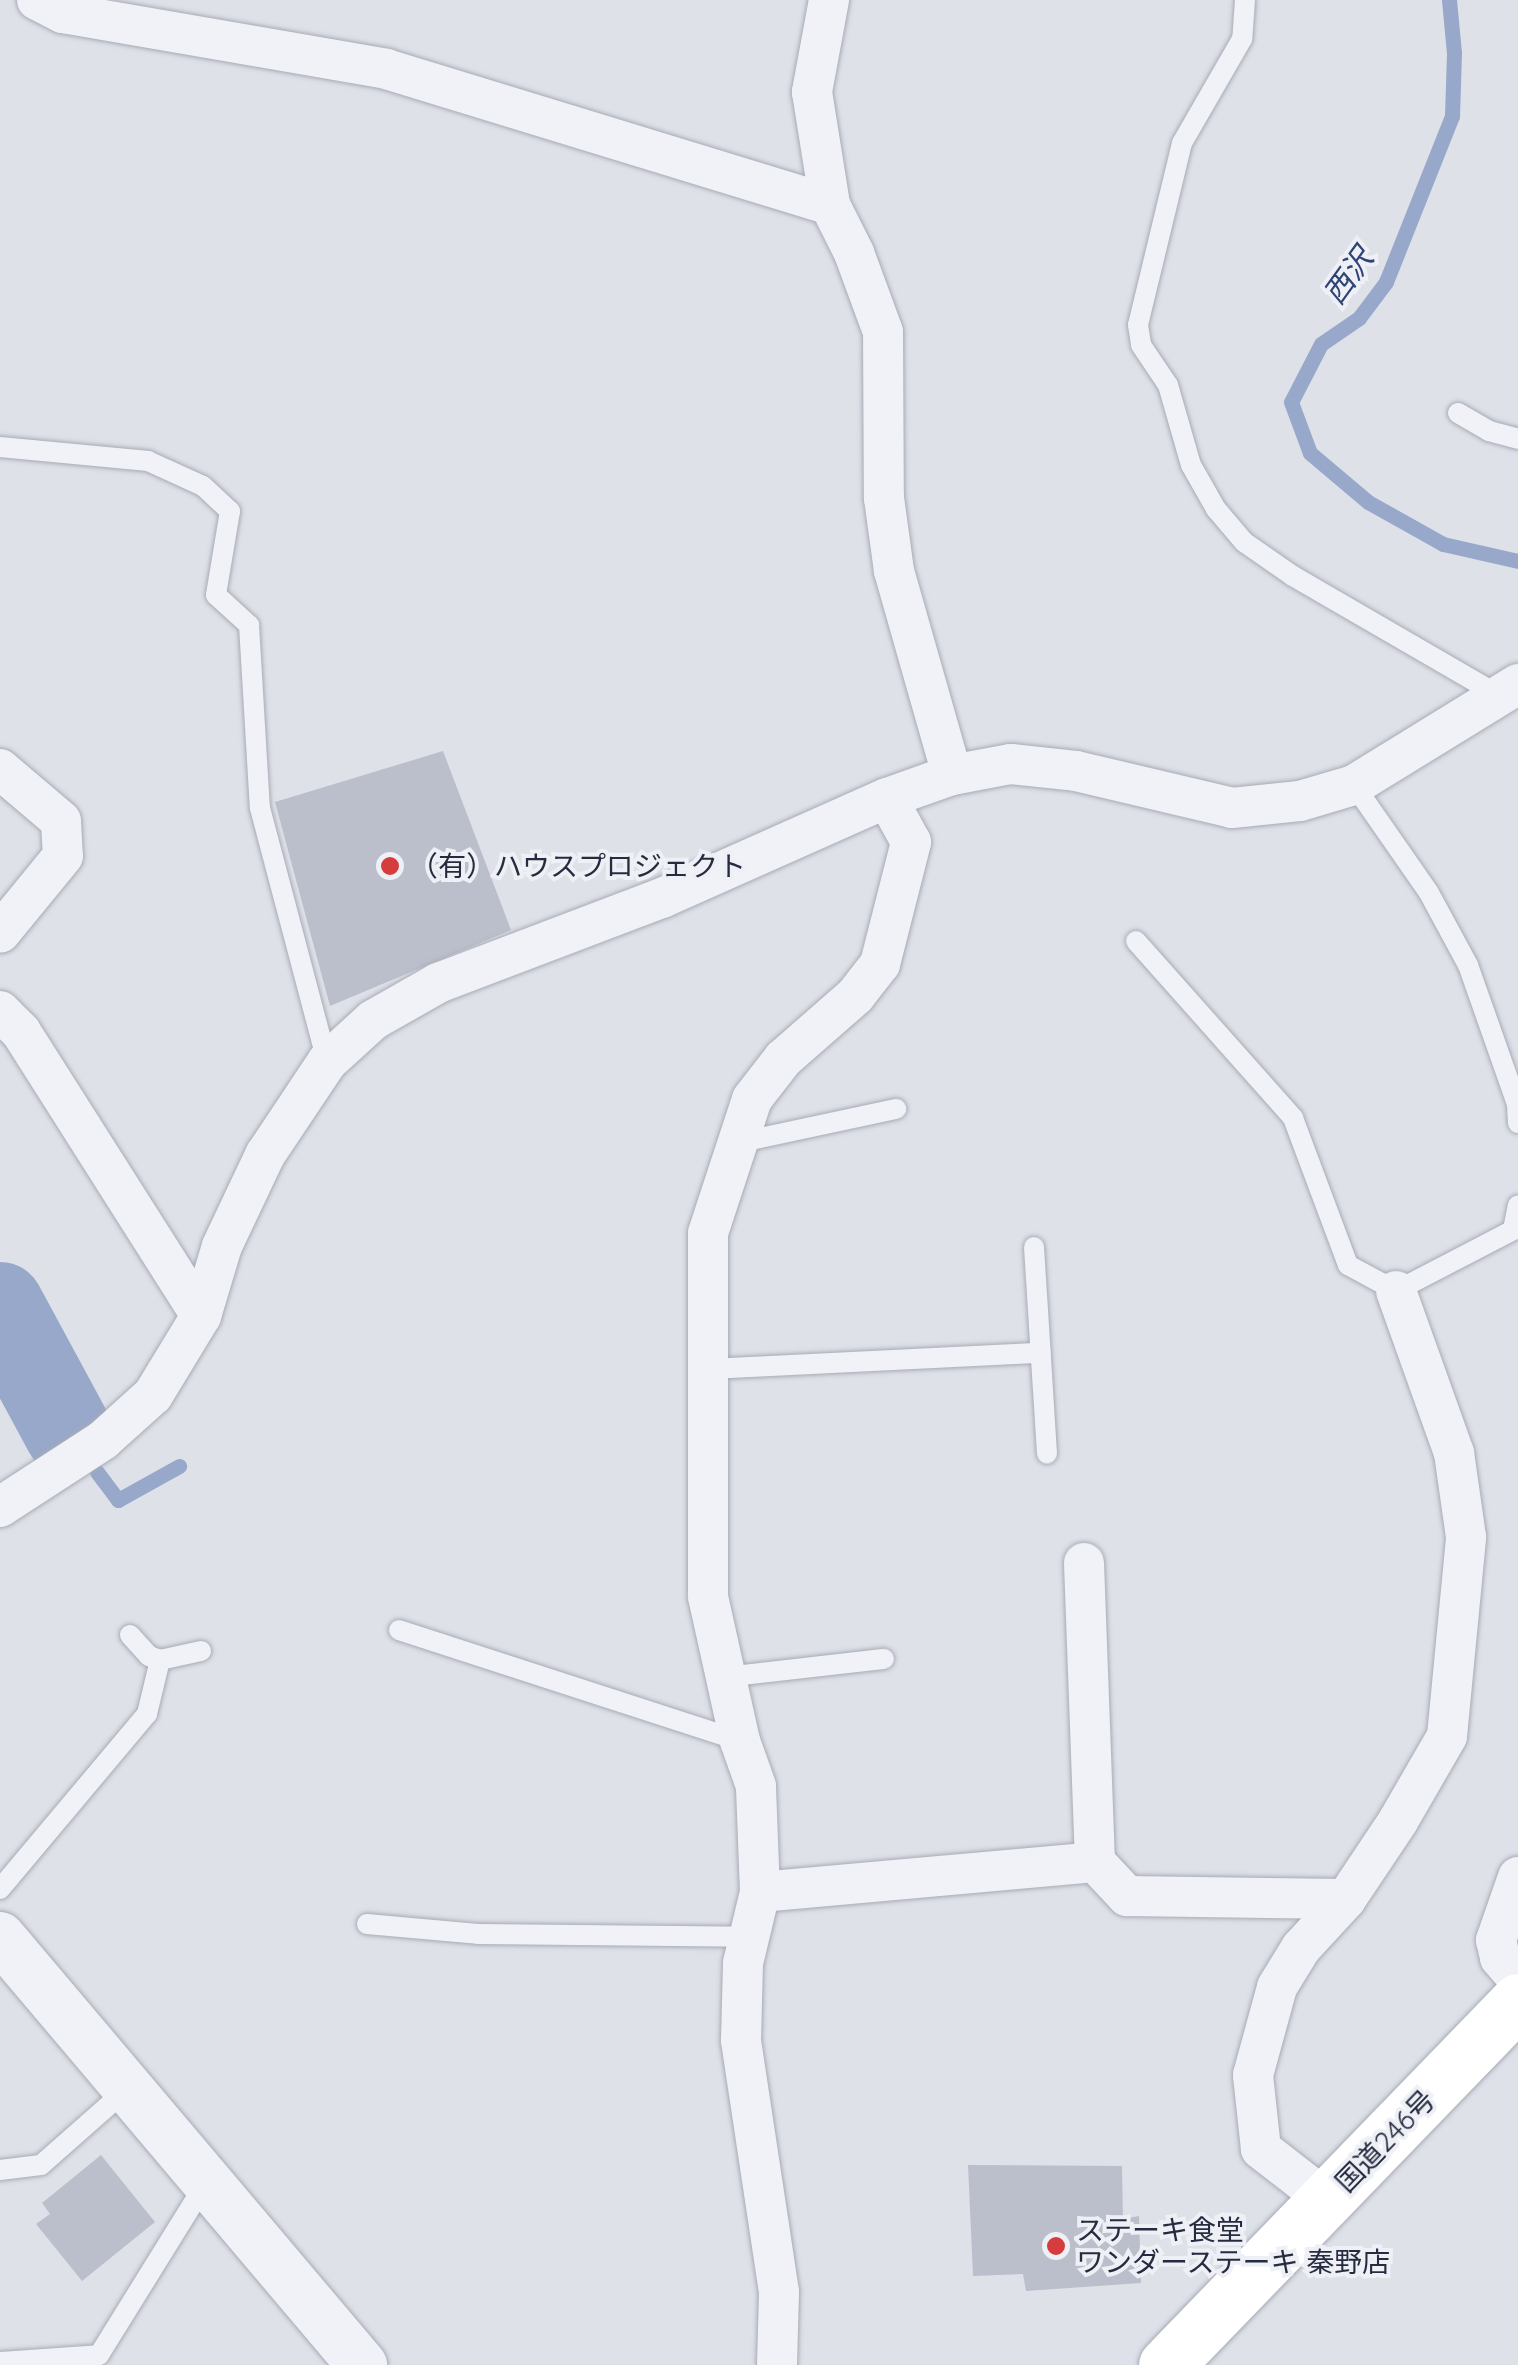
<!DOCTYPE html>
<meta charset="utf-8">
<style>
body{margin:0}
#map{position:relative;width:1518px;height:2365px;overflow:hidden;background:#dee1e8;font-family:Quicksand,"Noto Sans JP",sans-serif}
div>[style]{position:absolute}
.stream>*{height:15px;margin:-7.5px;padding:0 7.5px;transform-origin:7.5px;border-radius:7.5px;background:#97a8ca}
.river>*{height:88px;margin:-44px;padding:0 44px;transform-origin:44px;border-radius:44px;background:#97a8ca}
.building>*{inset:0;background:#bbbfcb}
.roads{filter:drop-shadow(0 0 2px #a7abb6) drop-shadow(0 0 2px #a7abb6)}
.service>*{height:20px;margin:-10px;padding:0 10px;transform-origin:10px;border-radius:10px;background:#f1f2f7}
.minor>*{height:40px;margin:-20px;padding:0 20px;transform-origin:20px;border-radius:20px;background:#f1f2f7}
.tertiary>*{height:50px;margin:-25px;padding:0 25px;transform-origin:25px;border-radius:25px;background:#f1f2f7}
.trunk>*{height:55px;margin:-27.5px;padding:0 27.5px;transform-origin:27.5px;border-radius:27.5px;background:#fff}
.dots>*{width:28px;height:28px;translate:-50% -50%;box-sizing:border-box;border:5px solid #eef0f6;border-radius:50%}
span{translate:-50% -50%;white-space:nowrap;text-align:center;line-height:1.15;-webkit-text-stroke:8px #eef0f6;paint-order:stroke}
.poi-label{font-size:28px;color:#262c40}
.left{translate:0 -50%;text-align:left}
.street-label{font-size:28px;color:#262c40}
.water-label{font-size:30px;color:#2f4476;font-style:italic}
</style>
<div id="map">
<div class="stream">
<i style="left:1449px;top:0;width:53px;rotate:84.6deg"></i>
<i style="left:1454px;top:53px;width:63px;rotate:91.8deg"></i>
<i style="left:1452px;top:116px;width:179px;rotate:111.7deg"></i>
<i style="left:1386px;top:282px;width:45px;rotate:126.9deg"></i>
<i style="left:1359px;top:318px;width:46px;rotate:145.6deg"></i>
<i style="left:1321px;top:344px;width:65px;rotate:117.3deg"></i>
<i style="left:1291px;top:402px;width:54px;rotate:69.6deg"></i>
<i style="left:1310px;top:453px;width:76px;rotate:40.2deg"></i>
<i style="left:1368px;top:502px;width:86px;rotate:29.2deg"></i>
<i style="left:1443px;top:544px;width:77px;rotate:12.8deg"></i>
<i style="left:97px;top:1472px;width:35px;rotate:53deg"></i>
<i style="left:118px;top:1500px;width:70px;rotate:-29.1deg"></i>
</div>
<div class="river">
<i style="left:0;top:1306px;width:143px;rotate:61.6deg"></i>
</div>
<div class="building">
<i style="clip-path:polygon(443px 751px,511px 930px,330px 1006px,275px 802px)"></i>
<i style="clip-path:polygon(101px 2155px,155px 2222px,82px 2281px,36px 2224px,50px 2214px,42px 2203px)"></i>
<i style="clip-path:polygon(968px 2165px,1122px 2166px,1123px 2219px,1139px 2216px,1141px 2283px,1026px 2291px,1023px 2274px,973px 2276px)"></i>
</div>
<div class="roads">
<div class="service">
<i style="left:1245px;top:0;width:39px;rotate:94deg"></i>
<i style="left:1242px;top:39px;width:120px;rotate:120deg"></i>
<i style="left:1182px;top:143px;width:187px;rotate:103.6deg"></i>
<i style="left:1138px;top:325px;width:20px;rotate:81deg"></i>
<i style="left:1141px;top:345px;width:48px;rotate:56deg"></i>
<i style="left:1168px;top:385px;width:83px;rotate:74deg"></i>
<i style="left:1191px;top:465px;width:51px;rotate:60.4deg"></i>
<i style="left:1216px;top:509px;width:43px;rotate:49.7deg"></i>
<i style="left:1244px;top:542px;width:60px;rotate:34.8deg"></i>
<i style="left:1293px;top:576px;width:239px;rotate:30.1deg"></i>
<i style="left:1458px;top:413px;width:36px;rotate:30deg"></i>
<i style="left:1489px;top:431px;width:30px;rotate:15deg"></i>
<i style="left:0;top:447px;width:149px;rotate:5.4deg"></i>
<i style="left:148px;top:461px;width:60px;rotate:24.4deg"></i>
<i style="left:203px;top:486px;width:37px;rotate:43deg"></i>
<i style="left:230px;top:511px;width:85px;rotate:99.5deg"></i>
<i style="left:216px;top:595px;width:45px;rotate:42.3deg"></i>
<i style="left:249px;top:625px;width:183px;rotate:86.6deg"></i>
<i style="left:260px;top:808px;width:263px;rotate:75.2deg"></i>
<i style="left:1354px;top:785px;width:131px;rotate:55.2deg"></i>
<i style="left:1429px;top:893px;width:82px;rotate:61.6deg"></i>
<i style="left:1468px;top:965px;width:147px;rotate:70.6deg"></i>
<i style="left:1517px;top:1104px;width:19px;rotate:87deg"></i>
<i style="left:1136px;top:941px;width:237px;rotate:48.4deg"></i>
<i style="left:1293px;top:1118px;width:157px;rotate:69.5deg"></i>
<i style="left:1348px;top:1265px;width:55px;rotate:28.4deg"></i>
<i style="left:1396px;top:1291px;width:132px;rotate:-27.5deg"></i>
<i style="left:1513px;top:1230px;width:25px;rotate:-79deg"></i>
<i style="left:737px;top:1143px;width:163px;rotate:-12.1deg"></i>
<i style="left:1034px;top:1247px;width:207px;rotate:86.4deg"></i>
<i style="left:709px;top:1369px;width:332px;rotate:-2.8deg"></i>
<i style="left:399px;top:1630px;width:359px;rotate:18deg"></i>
<i style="left:130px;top:1635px;width:28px;rotate:48deg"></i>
<i style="left:149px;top:1656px;width:12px;rotate:20deg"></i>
<i style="left:160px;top:1660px;width:42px;rotate:-12.4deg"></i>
<i style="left:725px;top:1677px;width:160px;rotate:-6.5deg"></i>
<i style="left:0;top:1889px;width:229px;rotate:-50deg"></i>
<i style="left:147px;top:1714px;width:56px;rotate:-76.5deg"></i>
<i style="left:367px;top:1924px;width:111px;rotate:5.1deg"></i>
<i style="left:478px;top:1934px;width:271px;rotate:0.6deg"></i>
<i style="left:0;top:2170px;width:41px;rotate:-7deg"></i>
<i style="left:41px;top:2165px;width:113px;rotate:-41.4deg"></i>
<i style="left:0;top:2362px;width:99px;rotate:-4deg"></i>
<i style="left:99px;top:2355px;width:201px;rotate:-58.2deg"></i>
</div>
<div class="minor">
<i style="left:37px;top:0;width:29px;rotate:27deg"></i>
<i style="left:63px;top:13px;width:328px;rotate:9.8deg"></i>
<i style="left:386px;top:69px;width:464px;rotate:17deg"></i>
<i style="left:829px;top:0;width:94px;rotate:100.5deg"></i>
<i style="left:812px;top:92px;width:114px;rotate:80.9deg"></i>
<i style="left:830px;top:205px;width:54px;rotate:63.4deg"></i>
<i style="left:854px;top:253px;width:84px;rotate:69.8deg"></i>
<i style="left:883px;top:332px;width:166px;rotate:89.7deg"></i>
<i style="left:884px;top:498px;width:74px;rotate:82.2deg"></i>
<i style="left:894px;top:571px;width:212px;rotate:74.1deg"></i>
<i style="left:0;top:769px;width:80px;rotate:40.4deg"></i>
<i style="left:61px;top:821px;width:35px;rotate:87deg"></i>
<i style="left:63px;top:856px;width:99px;rotate:129.3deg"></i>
<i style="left:0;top:1011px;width:30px;rotate:45deg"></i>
<i style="left:21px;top:1032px;width:336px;rotate:57.6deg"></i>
<i style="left:0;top:1507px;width:123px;rotate:-33deg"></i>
<i style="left:103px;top:1440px;width:67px;rotate:-42deg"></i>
<i style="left:153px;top:1395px;width:92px;rotate:-58.7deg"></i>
<i style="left:201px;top:1316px;width:73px;rotate:-73.3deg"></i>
<i style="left:222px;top:1246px;width:101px;rotate:-64.7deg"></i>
<i style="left:265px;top:1155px;width:112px;rotate:-56.3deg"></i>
<i style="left:327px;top:1062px;width:62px;rotate:-42.4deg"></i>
<i style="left:373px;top:1020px;width:75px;rotate:-29.6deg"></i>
<i style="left:438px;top:983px;width:240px;rotate:-20.8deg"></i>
<i style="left:662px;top:898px;width:246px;rotate:-24deg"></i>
<i style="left:887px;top:798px;width:69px;rotate:-19.5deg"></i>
<i style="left:952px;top:775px;width:60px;rotate:-10.6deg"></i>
<i style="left:1011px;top:764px;width:65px;rotate:6.1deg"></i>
<i style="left:1076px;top:771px;width:160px;rotate:13.3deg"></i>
<i style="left:1232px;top:808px;width:68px;rotate:-5.9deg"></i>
<i style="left:1300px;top:801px;width:56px;rotate:-16.5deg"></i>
<i style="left:1354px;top:785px;width:193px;rotate:-31.6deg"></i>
<i style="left:1084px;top:1563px;width:299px;rotate:87.9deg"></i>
<i style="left:1518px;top:1877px;width:67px;rotate:109.2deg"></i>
<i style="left:1496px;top:1940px;width:18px;rotate:77deg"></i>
<i style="left:1500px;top:1958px;width:28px;rotate:49deg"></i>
<i style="left:760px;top:1892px;width:336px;rotate:-5.1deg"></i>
<i style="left:1095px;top:1862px;width:47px;rotate:46.7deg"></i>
<i style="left:1127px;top:1896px;width:219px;rotate:0.8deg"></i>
<i style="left:1328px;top:2201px;width:85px;rotate:-142.2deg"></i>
<i style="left:1261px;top:2149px;width:74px;rotate:-96.2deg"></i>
<i style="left:1253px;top:2075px;width:91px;rotate:-74.7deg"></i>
<i style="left:1277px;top:1987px;width:46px;rotate:-58.4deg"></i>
<i style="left:1301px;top:1948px;width:67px;rotate:-47.4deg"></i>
<i style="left:1346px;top:1899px;width:94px;rotate:-56.3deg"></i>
<i style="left:1398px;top:1821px;width:98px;rotate:-60deg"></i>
<i style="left:1447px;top:1736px;width:200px;rotate:-84.5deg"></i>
<i style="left:1466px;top:1537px;width:85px;rotate:-98.1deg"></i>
<i style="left:1454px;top:1453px;width:172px;rotate:-109.7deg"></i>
<i style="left:777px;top:2365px;width:73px;rotate:-88.4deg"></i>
<i style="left:779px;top:2292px;width:255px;rotate:-98.6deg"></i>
<i style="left:741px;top:2040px;width:77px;rotate:-88.5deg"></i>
<i style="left:743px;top:1963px;width:73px;rotate:-76.5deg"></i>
<i style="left:760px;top:1892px;width:106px;rotate:-92.2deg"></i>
<i style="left:756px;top:1786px;width:48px;rotate:-109.6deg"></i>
<i style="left:740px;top:1741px;width:148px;rotate:-102.5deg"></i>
<i style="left:708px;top:1597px;width:364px;rotate:-90deg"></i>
<i style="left:708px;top:1233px;width:141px;rotate:-71.8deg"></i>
<i style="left:752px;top:1099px;width:51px;rotate:-52.2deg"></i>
<i style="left:783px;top:1059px;width:96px;rotate:-41.2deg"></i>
<i style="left:855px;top:996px;width:41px;rotate:-52deg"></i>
<i style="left:880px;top:964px;width:126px;rotate:-75.7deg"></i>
<i style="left:911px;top:842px;width:50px;rotate:-118.6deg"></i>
</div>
<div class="tertiary">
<i style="left:0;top:1937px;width:561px;rotate:49.78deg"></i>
</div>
<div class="trunk">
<i style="left:1166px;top:2365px;width:506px;rotate:-45.96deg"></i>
</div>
</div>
<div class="dots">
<i style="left:390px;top:866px;background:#d43c3d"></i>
<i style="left:1056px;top:2246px;background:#d43c3d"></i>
</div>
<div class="poi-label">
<span class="left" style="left:410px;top:866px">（有）ハウスプロジェクト</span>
<span class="left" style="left:1076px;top:2246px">ステーキ食堂<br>ワンダーステーキ 秦野店</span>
</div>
<div class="street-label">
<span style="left:1385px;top:2141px;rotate:-46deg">国道246号</span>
</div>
<div class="water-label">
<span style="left:1348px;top:276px;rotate:-54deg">西沢</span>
</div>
</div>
